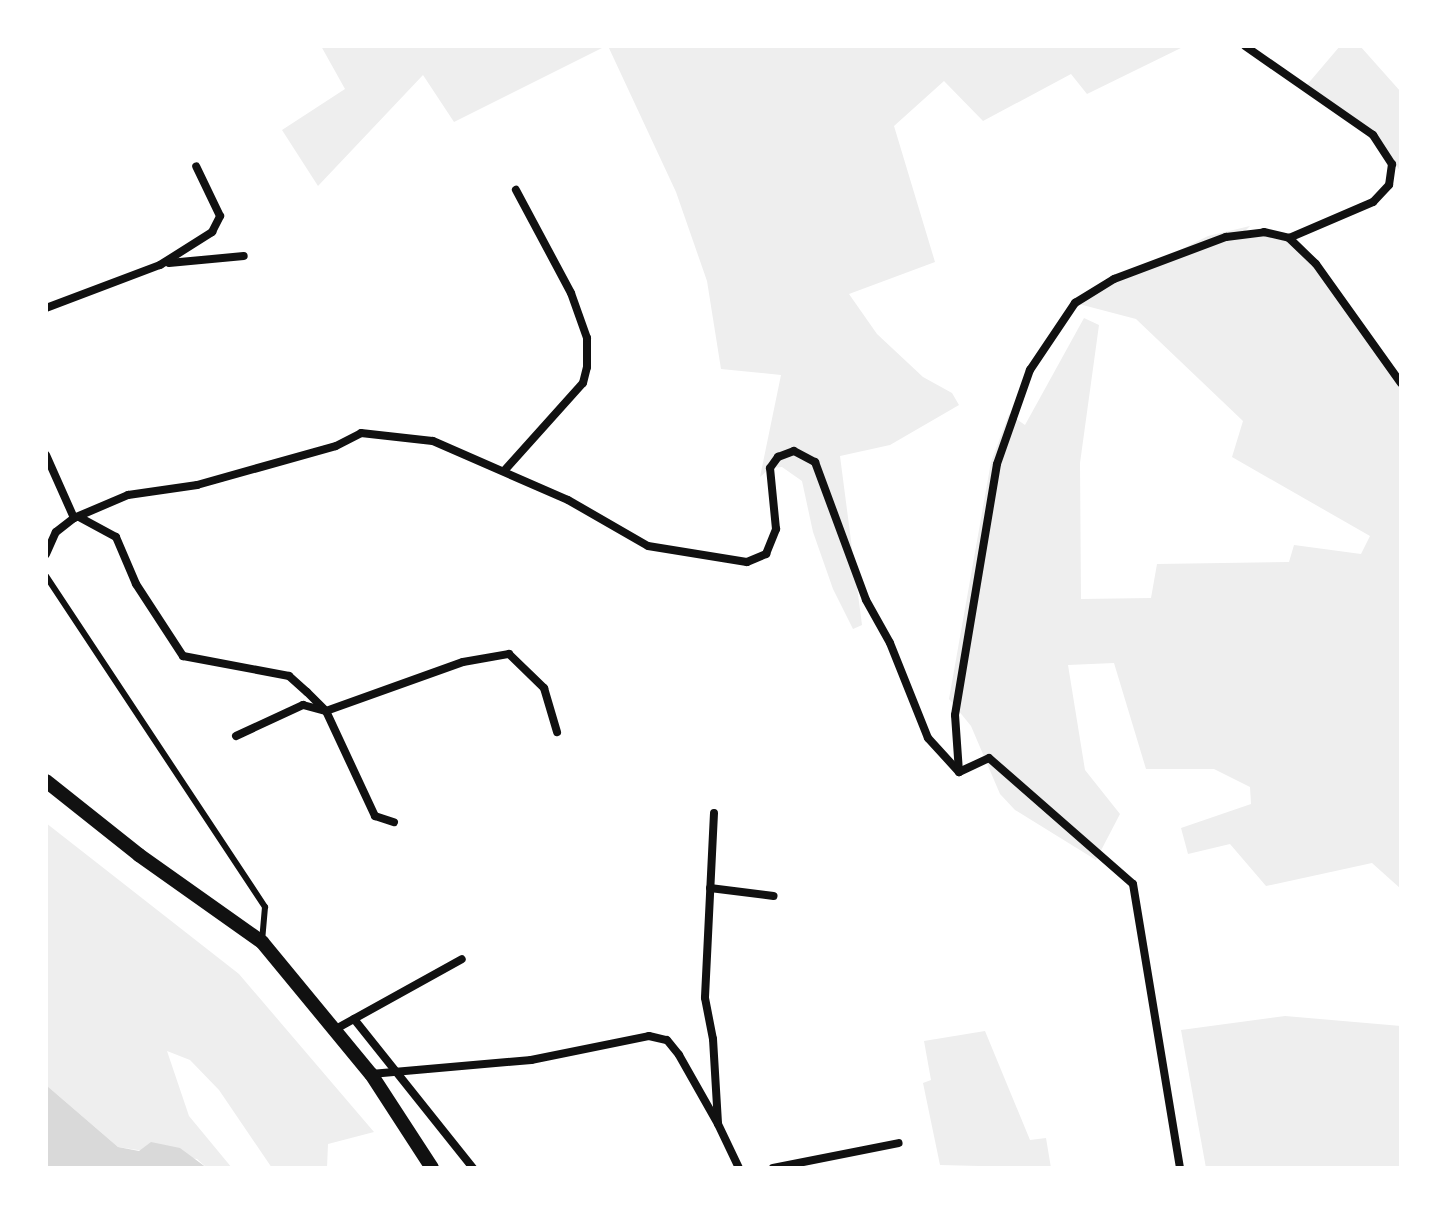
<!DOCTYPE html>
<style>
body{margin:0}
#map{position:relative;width:1447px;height:1214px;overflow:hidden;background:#fff;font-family:"Sofia Sans Condensed",sans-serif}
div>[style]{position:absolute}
.green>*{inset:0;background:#eee}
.water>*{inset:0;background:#d9d9d9}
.service>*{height:6px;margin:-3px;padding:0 3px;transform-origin:3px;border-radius:3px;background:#111}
.minor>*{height:8px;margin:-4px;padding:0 4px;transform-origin:4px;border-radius:4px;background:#111}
.tertiary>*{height:14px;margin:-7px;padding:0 7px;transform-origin:7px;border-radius:7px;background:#111}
span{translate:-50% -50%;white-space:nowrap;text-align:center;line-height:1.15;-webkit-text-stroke:7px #fff;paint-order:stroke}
.frame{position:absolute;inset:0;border:48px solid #fff;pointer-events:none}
</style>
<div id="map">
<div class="green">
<i style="clip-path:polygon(321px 46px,606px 46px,454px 122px,423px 75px,318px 186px,282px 130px,345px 89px)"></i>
<i style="clip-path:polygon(608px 46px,1185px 46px,1087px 94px,1071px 74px,983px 121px,944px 81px,894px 126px,935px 262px,849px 294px,877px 334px,923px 377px,952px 393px,959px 405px,890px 445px,840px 456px,862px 625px,853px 629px,833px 589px,813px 532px,802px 481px,782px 467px,770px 468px,760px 477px,781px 375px,721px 369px,707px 281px,676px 192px)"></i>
<i style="clip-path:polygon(1340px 46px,1360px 46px,1401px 92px,1401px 172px,1373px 135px,1306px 86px)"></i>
<i style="clip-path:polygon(1250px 226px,1244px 232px,1283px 237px,1316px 264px,1401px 383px,1401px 889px,1372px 863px,1266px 886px,1230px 844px,1188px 854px,1181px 828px,1251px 804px,1250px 787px,1214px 769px,1146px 769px,1114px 663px,1068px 665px,1085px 770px,1120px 814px,1096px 860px,1015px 810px,1000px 794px,971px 726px,949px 699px,991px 462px,1009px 414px,1025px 425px,1084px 318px,1099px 325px,1080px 463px,1081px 599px,1151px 598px,1157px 564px,1289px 562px,1294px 545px,1361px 554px,1370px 536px,1232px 457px,1243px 421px,1136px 319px,1075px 303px,1208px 236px)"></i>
<i style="clip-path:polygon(46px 823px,239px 974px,374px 1132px,328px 1144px,327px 1168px,272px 1168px,219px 1090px,190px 1060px,167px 1051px,189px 1116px,232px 1168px,207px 1168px,197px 1159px,118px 1147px,46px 1085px)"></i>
<i style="clip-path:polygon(1285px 1016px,1401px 1026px,1401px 1168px,1206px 1168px,1181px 1030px)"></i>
<i style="clip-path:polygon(985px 1031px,1030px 1140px,1046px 1138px,1051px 1168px,940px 1165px,923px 1083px,931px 1080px,924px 1041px)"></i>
</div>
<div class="water">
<i style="clip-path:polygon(46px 1085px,118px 1147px,139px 1151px,151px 1142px,180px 1148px,207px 1168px,46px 1168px)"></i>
</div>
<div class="service">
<i style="left:46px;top:576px;width:397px;rotate:56.5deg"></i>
<i style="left:265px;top:907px;width:35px;rotate:95deg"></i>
</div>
<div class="minor">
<i style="left:1245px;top:46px;width:156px;rotate:34.8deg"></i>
<i style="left:1373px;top:135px;width:35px;rotate:57deg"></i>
<i style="left:1392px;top:164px;width:21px;rotate:98deg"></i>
<i style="left:1389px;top:185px;width:23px;rotate:133deg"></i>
<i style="left:1373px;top:202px;width:91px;rotate:156.8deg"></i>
<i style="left:169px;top:263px;width:75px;rotate:-5.3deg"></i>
<i style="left:46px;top:308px;width:122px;rotate:-20.7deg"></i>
<i style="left:160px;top:265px;width:62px;rotate:-32.4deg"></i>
<i style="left:212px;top:232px;width:18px;rotate:-63deg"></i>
<i style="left:220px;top:216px;width:55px;rotate:-115.6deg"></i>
<i style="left:46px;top:455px;width:69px;rotate:66deg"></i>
<i style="left:504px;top:471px;width:118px;rotate:-48.1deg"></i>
<i style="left:583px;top:383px;width:16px;rotate:-76deg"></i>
<i style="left:587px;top:367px;width:29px;rotate:-90deg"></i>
<i style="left:587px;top:338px;width:48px;rotate:-109.6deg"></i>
<i style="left:571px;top:293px;width:117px;rotate:-118.1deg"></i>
<i style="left:79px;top:517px;width:42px;rotate:28.4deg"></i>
<i style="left:116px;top:537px;width:51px;rotate:66.9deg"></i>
<i style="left:136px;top:584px;width:86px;rotate:56.9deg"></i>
<i style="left:183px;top:656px;width:108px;rotate:10.7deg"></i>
<i style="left:289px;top:676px;width:24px;rotate:42deg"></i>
<i style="left:307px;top:692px;width:27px;rotate:45deg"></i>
<i style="left:326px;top:711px;width:116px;rotate:65deg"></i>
<i style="left:375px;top:816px;width:20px;rotate:18deg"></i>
<i style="left:46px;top:554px;width:24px;rotate:-66deg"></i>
<i style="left:56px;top:532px;width:23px;rotate:-38deg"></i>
<i style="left:74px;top:518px;width:59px;rotate:-23.1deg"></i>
<i style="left:128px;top:495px;width:70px;rotate:-8.2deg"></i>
<i style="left:197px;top:485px;width:144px;rotate:-15.7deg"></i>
<i style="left:336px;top:446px;width:28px;rotate:-27deg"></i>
<i style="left:361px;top:433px;width:72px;rotate:6.3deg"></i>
<i style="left:433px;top:441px;width:147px;rotate:23.6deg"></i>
<i style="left:568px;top:500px;width:92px;rotate:29.9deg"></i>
<i style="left:648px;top:546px;width:100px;rotate:9.2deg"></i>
<i style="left:747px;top:562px;width:21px;rotate:-23deg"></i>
<i style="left:766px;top:554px;width:27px;rotate:-68deg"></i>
<i style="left:776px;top:529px;width:61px;rotate:-95.6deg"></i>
<i style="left:770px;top:468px;width:14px;rotate:-54deg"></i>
<i style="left:778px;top:457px;width:17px;rotate:-21deg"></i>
<i style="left:794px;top:451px;width:24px;rotate:28deg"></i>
<i style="left:815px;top:462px;width:147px;rotate:69.7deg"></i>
<i style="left:866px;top:600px;width:49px;rotate:60.8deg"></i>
<i style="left:890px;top:643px;width:102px;rotate:68.2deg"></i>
<i style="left:928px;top:738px;width:46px;rotate:47.6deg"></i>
<i style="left:959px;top:772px;width:57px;rotate:-94deg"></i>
<i style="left:955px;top:715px;width:254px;rotate:-80.5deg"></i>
<i style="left:997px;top:464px;width:100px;rotate:-70.7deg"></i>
<i style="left:1030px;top:370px;width:81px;rotate:-56.1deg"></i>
<i style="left:1075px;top:303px;width:46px;rotate:-31.6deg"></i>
<i style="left:1114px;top:279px;width:120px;rotate:-20.6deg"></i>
<i style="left:1226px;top:237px;width:38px;rotate:-7deg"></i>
<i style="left:1264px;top:232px;width:26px;rotate:13deg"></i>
<i style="left:1289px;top:238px;width:37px;rotate:44deg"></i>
<i style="left:1316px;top:264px;width:146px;rotate:54.5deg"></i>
<i style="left:236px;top:736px;width:74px;rotate:-24.8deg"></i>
<i style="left:303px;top:705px;width:24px;rotate:15deg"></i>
<i style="left:326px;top:711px;width:145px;rotate:-19.7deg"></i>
<i style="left:463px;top:662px;width:47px;rotate:-9.9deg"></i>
<i style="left:509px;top:654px;width:49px;rotate:44.2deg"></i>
<i style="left:544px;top:688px;width:46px;rotate:73.5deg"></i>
<i style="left:959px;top:772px;width:33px;rotate:-25deg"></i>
<i style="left:989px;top:758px;width:191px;rotate:41.2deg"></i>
<i style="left:1133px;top:884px;width:288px;rotate:80.6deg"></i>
<i style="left:714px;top:813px;width:185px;rotate:92.8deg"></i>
<i style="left:705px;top:998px;width:42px;rotate:79deg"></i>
<i style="left:713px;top:1039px;width:85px;rotate:86.6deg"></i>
<i style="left:718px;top:1124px;width:49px;rotate:64.5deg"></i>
<i style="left:710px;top:888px;width:64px;rotate:7.1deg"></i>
<i style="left:354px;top:1019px;width:191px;rotate:51.4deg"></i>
<i style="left:334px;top:1030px;width:146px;rotate:-29deg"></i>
<i style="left:371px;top:1074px;width:161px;rotate:-5deg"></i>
<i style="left:531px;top:1060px;width:120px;rotate:-11.5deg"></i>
<i style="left:649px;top:1036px;width:18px;rotate:13deg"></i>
<i style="left:667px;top:1040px;width:19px;rotate:51deg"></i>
<i style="left:679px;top:1055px;width:79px;rotate:60.5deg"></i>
<i style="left:773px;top:1168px;width:128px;rotate:-11.2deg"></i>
</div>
<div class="tertiary">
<i style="left:46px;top:781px;width:119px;rotate:38.5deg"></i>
<i style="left:139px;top:855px;width:151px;rotate:35.3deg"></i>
<i style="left:262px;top:942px;width:171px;rotate:50.5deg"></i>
<i style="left:371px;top:1074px;width:112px;rotate:57deg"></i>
</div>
<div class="frame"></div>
</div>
